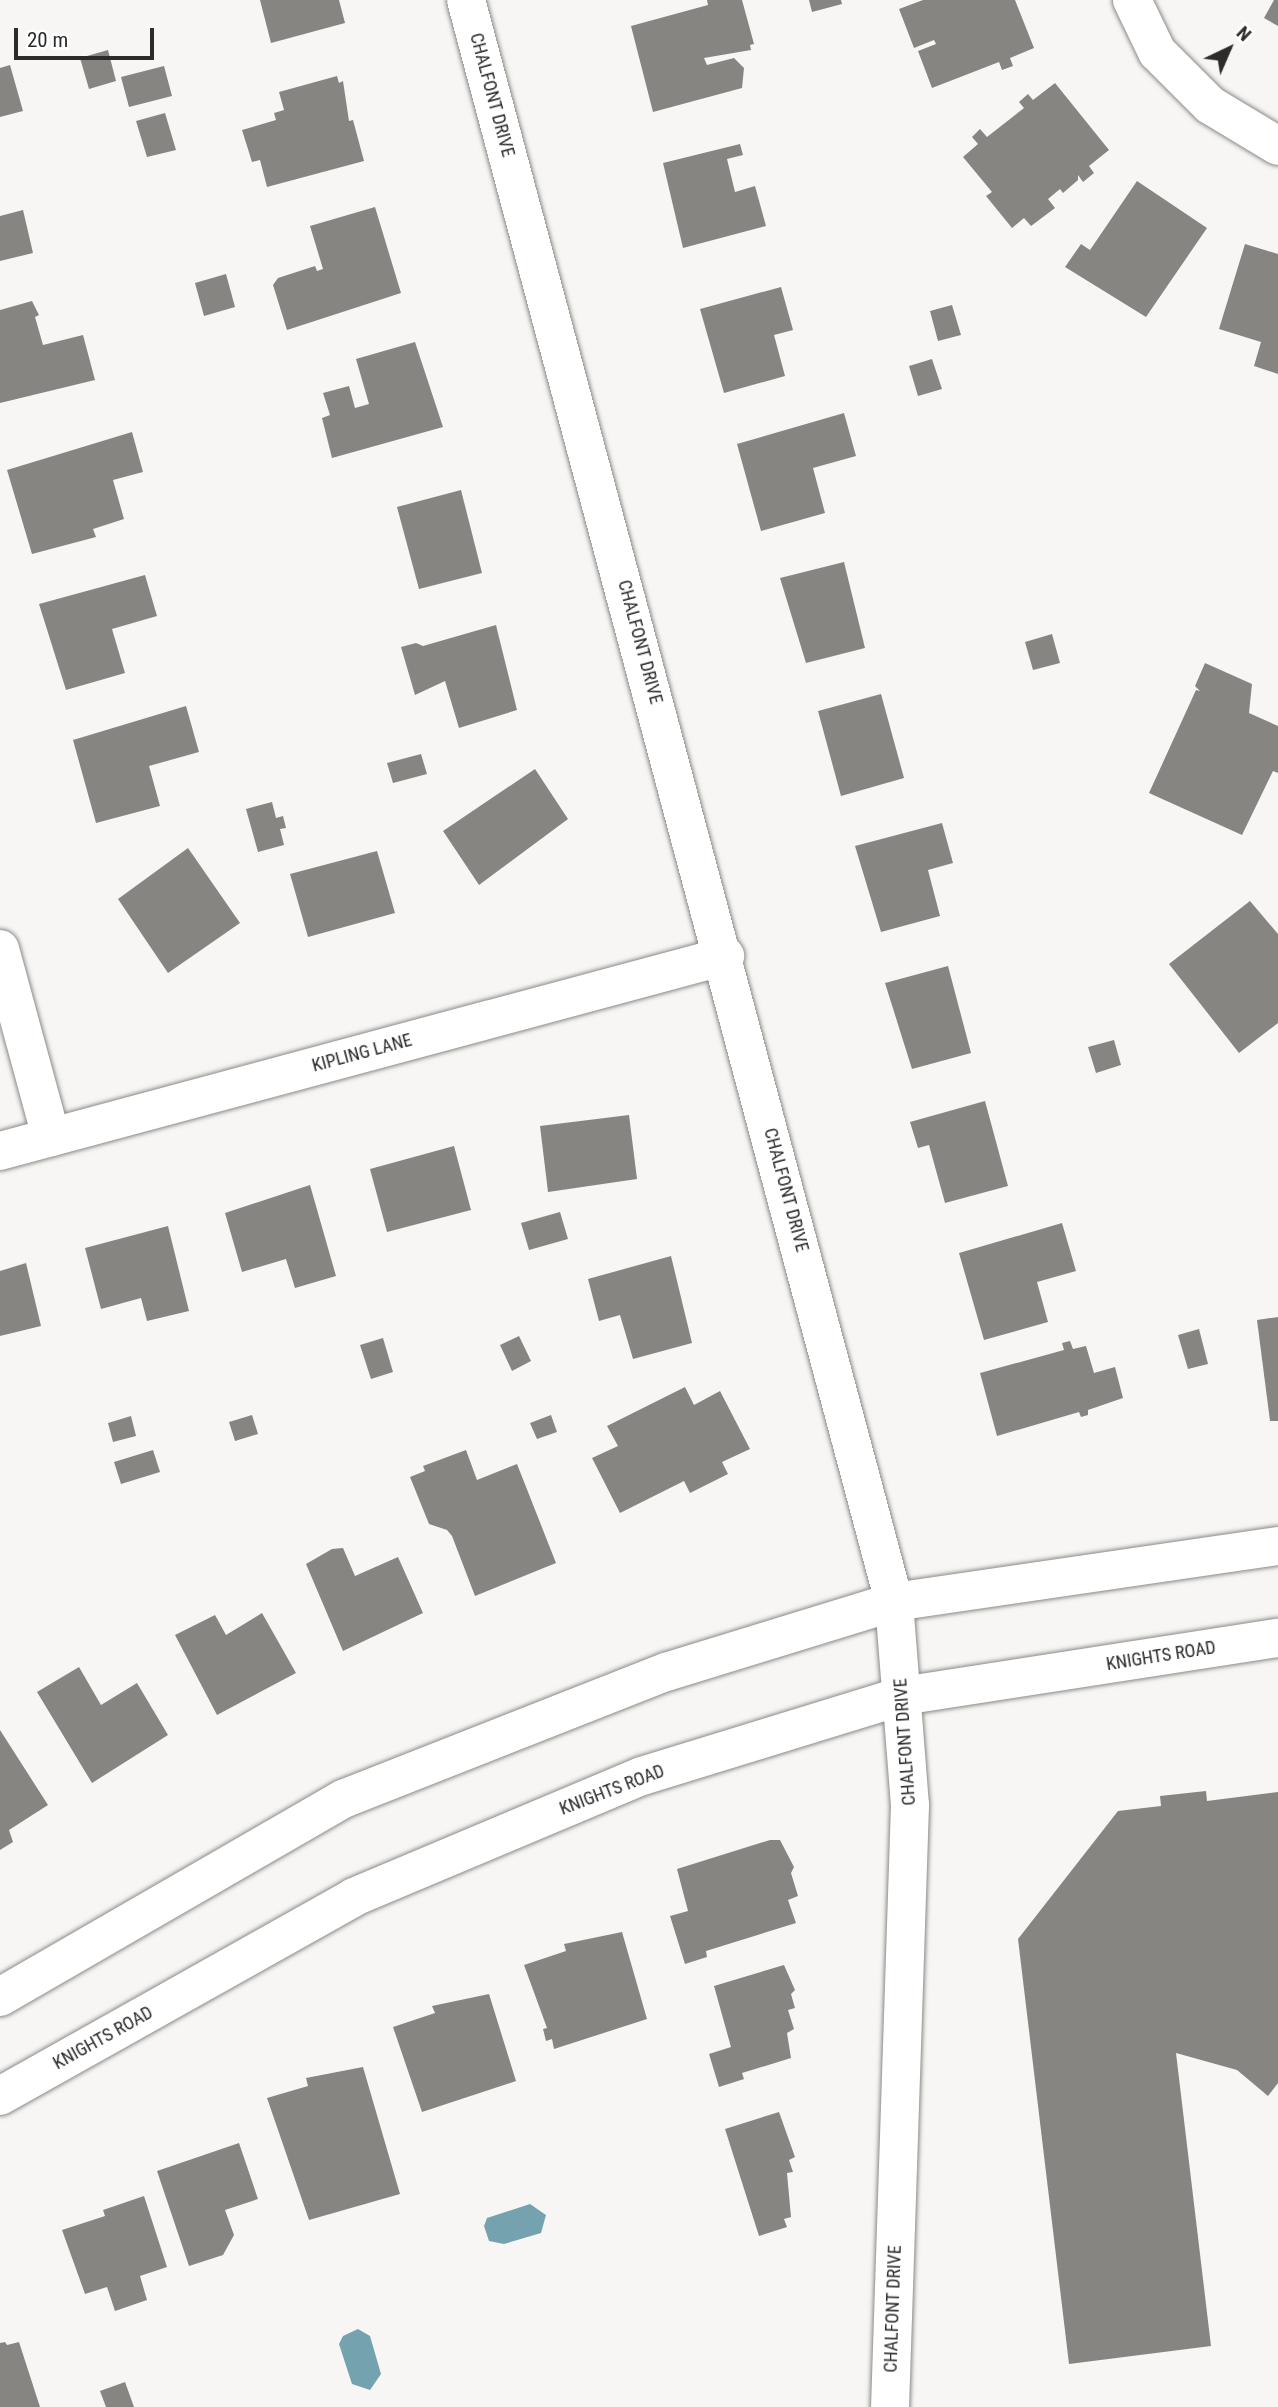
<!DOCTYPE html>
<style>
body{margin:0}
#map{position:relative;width:1278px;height:2407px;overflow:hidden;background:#f8f6f4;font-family:"Roboto Condensed",sans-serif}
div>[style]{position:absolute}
.water>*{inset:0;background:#74a3af}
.building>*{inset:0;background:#878582}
.roads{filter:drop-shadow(0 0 2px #8b8a87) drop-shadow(0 0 2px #8b8a87)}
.street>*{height:38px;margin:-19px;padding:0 19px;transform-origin:19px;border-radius:19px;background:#fff}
.primary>*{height:38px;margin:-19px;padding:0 19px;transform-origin:19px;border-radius:19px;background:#fff}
span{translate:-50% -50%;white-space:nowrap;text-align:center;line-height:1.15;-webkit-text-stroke:6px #fff;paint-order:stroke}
.street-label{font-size:18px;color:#2c2b2a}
.north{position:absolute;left:1194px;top:14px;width:70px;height:70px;-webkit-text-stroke:5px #fff;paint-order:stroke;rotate:44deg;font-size:19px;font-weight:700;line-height:28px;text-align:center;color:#2c2b2a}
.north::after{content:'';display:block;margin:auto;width:24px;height:32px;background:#2c2b2a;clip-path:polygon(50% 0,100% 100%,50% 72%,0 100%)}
.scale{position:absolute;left:14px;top:28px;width:140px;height:32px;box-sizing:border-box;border:4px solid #2c2b2a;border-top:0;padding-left:9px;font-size:21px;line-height:24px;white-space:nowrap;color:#2c2b2a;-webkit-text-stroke:5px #fff;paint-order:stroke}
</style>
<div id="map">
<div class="water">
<i style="clip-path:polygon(530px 2204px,546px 2215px,541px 2233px,504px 2244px,489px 2241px,484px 2226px,487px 2218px)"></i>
<i style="clip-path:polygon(358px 2329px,370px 2336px,381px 2374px,370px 2390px,352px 2384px,339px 2344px,343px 2336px)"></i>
</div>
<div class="building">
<i style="clip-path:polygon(260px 0,339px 0,345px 23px,271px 43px)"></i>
<i style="clip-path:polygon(707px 0,742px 0,754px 44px,750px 45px,751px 50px,704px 58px,707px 65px,734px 58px,744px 68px,742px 88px,653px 112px,631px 26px,708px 5px)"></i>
<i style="clip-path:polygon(809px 0,841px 0,842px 4px,812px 12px)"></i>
<i style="clip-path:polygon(923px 0,1015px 0,1034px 48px,1010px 58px,1013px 66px,1002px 70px,999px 62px,932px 88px,918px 51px,936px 44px,934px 40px,914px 48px,899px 9px)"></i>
<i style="clip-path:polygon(1274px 0,1278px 0,1278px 26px,1264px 18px)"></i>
<i style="clip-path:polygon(108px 50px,116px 81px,89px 89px,80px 58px)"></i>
<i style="clip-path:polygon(10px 65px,23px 111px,0 117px,0 68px)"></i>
<i style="clip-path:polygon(164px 66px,172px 96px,129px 107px,121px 77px)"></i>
<i style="clip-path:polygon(337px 76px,339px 83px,343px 81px,349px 121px,353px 120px,364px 161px,267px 187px,260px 160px,252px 162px,242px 130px,276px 120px,274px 113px,284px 110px,279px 92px)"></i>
<i style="clip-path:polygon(1055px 83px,1109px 150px,1089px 166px,1094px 173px,1083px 182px,1078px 175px,1078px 180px,1063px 193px,1060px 189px,1048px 199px,1055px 208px,1031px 226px,1024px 218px,1012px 228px,986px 196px,992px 192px,963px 157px,978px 144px,972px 137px,980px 129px,987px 137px,1024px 108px,1019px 102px,1028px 94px,1033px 100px)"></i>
<i style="clip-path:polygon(165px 113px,176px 150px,147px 157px,136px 121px)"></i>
<i style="clip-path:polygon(740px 144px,743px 155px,727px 159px,735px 192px,755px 186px,766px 226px,683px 248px,663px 163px)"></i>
<i style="clip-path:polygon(1137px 181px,1207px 228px,1146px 317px,1065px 267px,1081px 244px,1090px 250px)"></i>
<i style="clip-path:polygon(375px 207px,401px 293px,287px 330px,273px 285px,278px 278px,315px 266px,317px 271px,323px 269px,310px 226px)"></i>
<i style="clip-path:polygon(23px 210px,33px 253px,0 261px,0 216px)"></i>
<i style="clip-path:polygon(1245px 244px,1278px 254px,1278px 374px,1254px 366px,1261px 342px,1219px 329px)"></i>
<i style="clip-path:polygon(226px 274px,235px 307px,204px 316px,195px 283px)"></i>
<i style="clip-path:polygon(781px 287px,793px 330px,774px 335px,785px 376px,724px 393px,700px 309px)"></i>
<i style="clip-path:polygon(32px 301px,39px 315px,35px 317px,43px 345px,83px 335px,95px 380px,0 403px,0 310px)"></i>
<i style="clip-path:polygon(952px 305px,961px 335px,938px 341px,930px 311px)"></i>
<i style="clip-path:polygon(415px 342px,443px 427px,332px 458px,322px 418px,330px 415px,323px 393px,349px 386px,355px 408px,369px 404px,356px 359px)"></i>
<i style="clip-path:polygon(932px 359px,942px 389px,918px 396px,909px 366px)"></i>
<i style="clip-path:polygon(844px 413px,856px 456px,813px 468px,825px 513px,761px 531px,737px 444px)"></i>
<i style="clip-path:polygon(132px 432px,143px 472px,113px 480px,124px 519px,93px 529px,96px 537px,32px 554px,7px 470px)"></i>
<i style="clip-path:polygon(461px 490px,482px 573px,419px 589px,397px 507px)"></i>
<i style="clip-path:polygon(844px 562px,865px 648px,806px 663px,780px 578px)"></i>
<i style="clip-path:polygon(145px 575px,157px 616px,112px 629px,125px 673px,66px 690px,39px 604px)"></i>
<i style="clip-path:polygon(496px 625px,517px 710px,459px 728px,445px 681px,415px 695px,401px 647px,416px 643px,423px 646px)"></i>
<i style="clip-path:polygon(1052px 634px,1060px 663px,1033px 670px,1025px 642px)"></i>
<i style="clip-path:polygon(1205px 663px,1252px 684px,1249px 713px,1278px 726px,1278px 773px,1273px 771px,1242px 835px,1149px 793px,1196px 690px,1200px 691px,1195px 686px)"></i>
<i style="clip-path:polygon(881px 694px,904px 778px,841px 796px,818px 711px)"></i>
<i style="clip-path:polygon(186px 706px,199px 752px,149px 766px,160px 806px,96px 823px,73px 740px)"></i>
<i style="clip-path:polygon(421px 754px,427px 774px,393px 783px,387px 763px)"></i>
<i style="clip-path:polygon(535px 769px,568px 819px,479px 885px,443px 831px)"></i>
<i style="clip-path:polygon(272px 802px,276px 818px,283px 816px,286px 828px,280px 829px,284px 845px,258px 852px,246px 809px)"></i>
<i style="clip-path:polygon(942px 823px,953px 863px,928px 870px,940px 916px,881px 932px,855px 846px)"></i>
<i style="clip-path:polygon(188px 848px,240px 923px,168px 973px,118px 899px)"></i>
<i style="clip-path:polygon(377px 851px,395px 913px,308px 937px,290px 874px)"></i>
<i style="clip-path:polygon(1250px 901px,1278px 934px,1278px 1023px,1239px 1053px,1169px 964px)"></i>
<i style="clip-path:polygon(948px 966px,971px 1053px,912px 1069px,885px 983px)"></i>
<i style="clip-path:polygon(1114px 1040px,1121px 1065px,1096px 1073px,1088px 1047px)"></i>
<i style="clip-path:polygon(985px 1101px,1008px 1186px,945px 1203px,929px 1145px,918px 1148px,910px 1122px)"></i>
<i style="clip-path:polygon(629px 1115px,637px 1179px,548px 1192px,540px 1126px)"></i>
<i style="clip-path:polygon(454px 1146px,471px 1210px,387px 1232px,370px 1169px)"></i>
<i style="clip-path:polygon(310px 1185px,336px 1276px,295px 1288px,286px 1259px,242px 1272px,225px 1213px)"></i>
<i style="clip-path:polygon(560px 1212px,568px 1239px,529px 1250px,521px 1223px)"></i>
<i style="clip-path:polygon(1062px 1223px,1076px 1271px,1037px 1282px,1048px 1322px,984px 1340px,959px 1253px)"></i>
<i style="clip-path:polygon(168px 1226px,189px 1311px,147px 1321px,141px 1298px,101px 1309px,85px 1248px)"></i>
<i style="clip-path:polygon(671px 1256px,692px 1343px,633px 1359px,620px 1315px,599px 1321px,588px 1279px)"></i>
<i style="clip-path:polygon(26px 1263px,41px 1326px,0 1336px,0 1271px)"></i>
<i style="clip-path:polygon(1278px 1317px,1278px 1421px,1270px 1421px,1257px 1320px)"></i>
<i style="clip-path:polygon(1199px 1329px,1208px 1364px,1188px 1369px,1178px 1335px)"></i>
<i style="clip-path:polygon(519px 1336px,531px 1361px,512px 1371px,500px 1345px)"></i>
<i style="clip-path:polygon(383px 1338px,393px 1372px,371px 1379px,360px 1345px)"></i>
<i style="clip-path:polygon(1070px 1341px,1073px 1349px,1086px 1346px,1094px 1373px,1115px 1367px,1123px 1398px,1088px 1410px,1088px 1415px,1081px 1417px,1079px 1412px,997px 1436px,980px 1373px,1064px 1350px,1062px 1343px)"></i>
<i style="clip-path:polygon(685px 1387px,694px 1405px,720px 1391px,750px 1449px,722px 1462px,728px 1474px,690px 1493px,684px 1481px,620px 1513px,592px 1458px,618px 1446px,607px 1426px)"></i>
<i style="clip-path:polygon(252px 1415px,258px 1434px,235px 1441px,229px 1422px)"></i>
<i style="clip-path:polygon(551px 1415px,557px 1432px,537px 1439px,530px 1423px)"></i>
<i style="clip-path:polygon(131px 1416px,136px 1436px,113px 1442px,108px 1423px)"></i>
<i style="clip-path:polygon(153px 1450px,160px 1472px,121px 1484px,114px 1462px)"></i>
<i style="clip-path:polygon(466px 1450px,477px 1480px,517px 1464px,556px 1563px,475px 1596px,452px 1536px,447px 1530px,429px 1524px,410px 1477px,425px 1471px,423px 1466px)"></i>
<i style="clip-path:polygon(343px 1548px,355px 1576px,398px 1557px,423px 1613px,343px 1651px,306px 1564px,332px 1549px)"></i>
<i style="clip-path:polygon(262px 1613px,296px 1673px,217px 1715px,175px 1635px,215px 1615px,226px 1635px)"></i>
<i style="clip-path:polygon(79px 1667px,101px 1705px,137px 1683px,168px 1735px,92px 1783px,37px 1692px)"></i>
<i style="clip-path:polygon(0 1730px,48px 1805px,9px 1830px,13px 1842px,0 1850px)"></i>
<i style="clip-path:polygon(1206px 1791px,1207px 1801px,1278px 1792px,1278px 2083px,1268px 2096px,1237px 2070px,1176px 2053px,1211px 2346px,1069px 2364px,1018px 1939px,1118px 1811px,1161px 1806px,1160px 1796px)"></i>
<i style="clip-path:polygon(770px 1840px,780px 1840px,794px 1867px,791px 1873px,798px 1896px,788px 1900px,796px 1923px,706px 1951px,707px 1957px,685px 1964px,670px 1916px,688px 1911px,677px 1869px)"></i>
<i style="clip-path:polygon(622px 1932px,647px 2019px,554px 2049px,552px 2039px,546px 2041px,543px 2029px,547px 2028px,524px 1965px,566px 1951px,564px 1944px)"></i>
<i style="clip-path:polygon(784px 1965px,795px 1990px,791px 1994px,795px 2008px,788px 2010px,794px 2029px,787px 2033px,791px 2058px,742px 2073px,744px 2079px,719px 2087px,709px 2054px,731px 2047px,714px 1986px)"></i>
<i style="clip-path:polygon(489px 1994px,516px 2081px,422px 2112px,393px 2027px,435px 2013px,432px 2006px)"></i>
<i style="clip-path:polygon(363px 2067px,400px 2194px,309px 2220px,267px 2098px,308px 2086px,306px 2078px)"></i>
<i style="clip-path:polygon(779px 2112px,795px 2157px,789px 2160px,793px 2172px,787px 2173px,791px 2217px,784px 2219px,787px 2227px,759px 2236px,725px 2129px)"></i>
<i style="clip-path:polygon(239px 2143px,258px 2199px,225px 2210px,234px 2235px,223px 2255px,189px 2266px,157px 2171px)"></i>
<i style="clip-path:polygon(144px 2196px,167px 2267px,140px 2276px,147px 2300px,115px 2311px,107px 2287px,85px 2294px,62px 2230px,105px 2216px,103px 2210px)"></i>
<i style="clip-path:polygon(5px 2342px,7px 2345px,19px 2342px,40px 2407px,0 2407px,0 2343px)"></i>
<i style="clip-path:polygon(125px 2382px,134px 2407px,106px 2407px,100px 2391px)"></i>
</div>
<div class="roads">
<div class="street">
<i style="left:466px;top:0;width:1658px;rotate:75.04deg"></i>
<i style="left:894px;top:1602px;width:204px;rotate:85.5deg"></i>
<i style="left:910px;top:1805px;width:602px;rotate:91.9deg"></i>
<i style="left:1132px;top:0;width:58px;rotate:64.3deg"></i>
<i style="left:1157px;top:52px;width:75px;rotate:45deg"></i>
<i style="left:1210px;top:105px;width:79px;rotate:31.1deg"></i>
<i style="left:0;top:949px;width:195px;rotate:74.8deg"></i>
<i style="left:0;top:1151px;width:751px;rotate:-15.05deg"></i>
</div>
<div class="primary">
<i style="left:0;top:1997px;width:396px;rotate:-30deg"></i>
<i style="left:343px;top:1799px;width:347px;rotate:-21.5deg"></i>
<i style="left:666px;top:1672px;width:239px;rotate:-17.1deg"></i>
<i style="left:894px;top:1602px;width:388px;rotate:-8.3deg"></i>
<i style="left:0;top:2096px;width:406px;rotate:-29.3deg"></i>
<i style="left:354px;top:1897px;width:312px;rotate:-22.8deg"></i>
<i style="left:642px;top:1776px;width:272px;rotate:-17.1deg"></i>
<i style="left:902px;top:1696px;width:380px;rotate:-8.8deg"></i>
</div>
</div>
<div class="street-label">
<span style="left:492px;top:95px;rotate:75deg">CHALFONT DRIVE</span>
<span style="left:640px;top:642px;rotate:75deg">CHALFONT DRIVE</span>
<span style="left:362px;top:1053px;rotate:-15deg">KIPLING LANE</span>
<span style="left:786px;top:1190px;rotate:75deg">CHALFONT DRIVE</span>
<span style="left:1161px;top:1656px;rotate:-9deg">KNIGHTS ROAD</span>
<span style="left:905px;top:1742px;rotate:-94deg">CHALFONT DRIVE</span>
<span style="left:612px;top:1790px;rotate:-21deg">KNIGHTS ROAD</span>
<span style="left:103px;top:2038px;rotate:-29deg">KNIGHTS ROAD</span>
<span style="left:893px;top:2309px;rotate:-88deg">CHALFONT DRIVE</span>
</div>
<div class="north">N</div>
<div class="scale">20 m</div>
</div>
